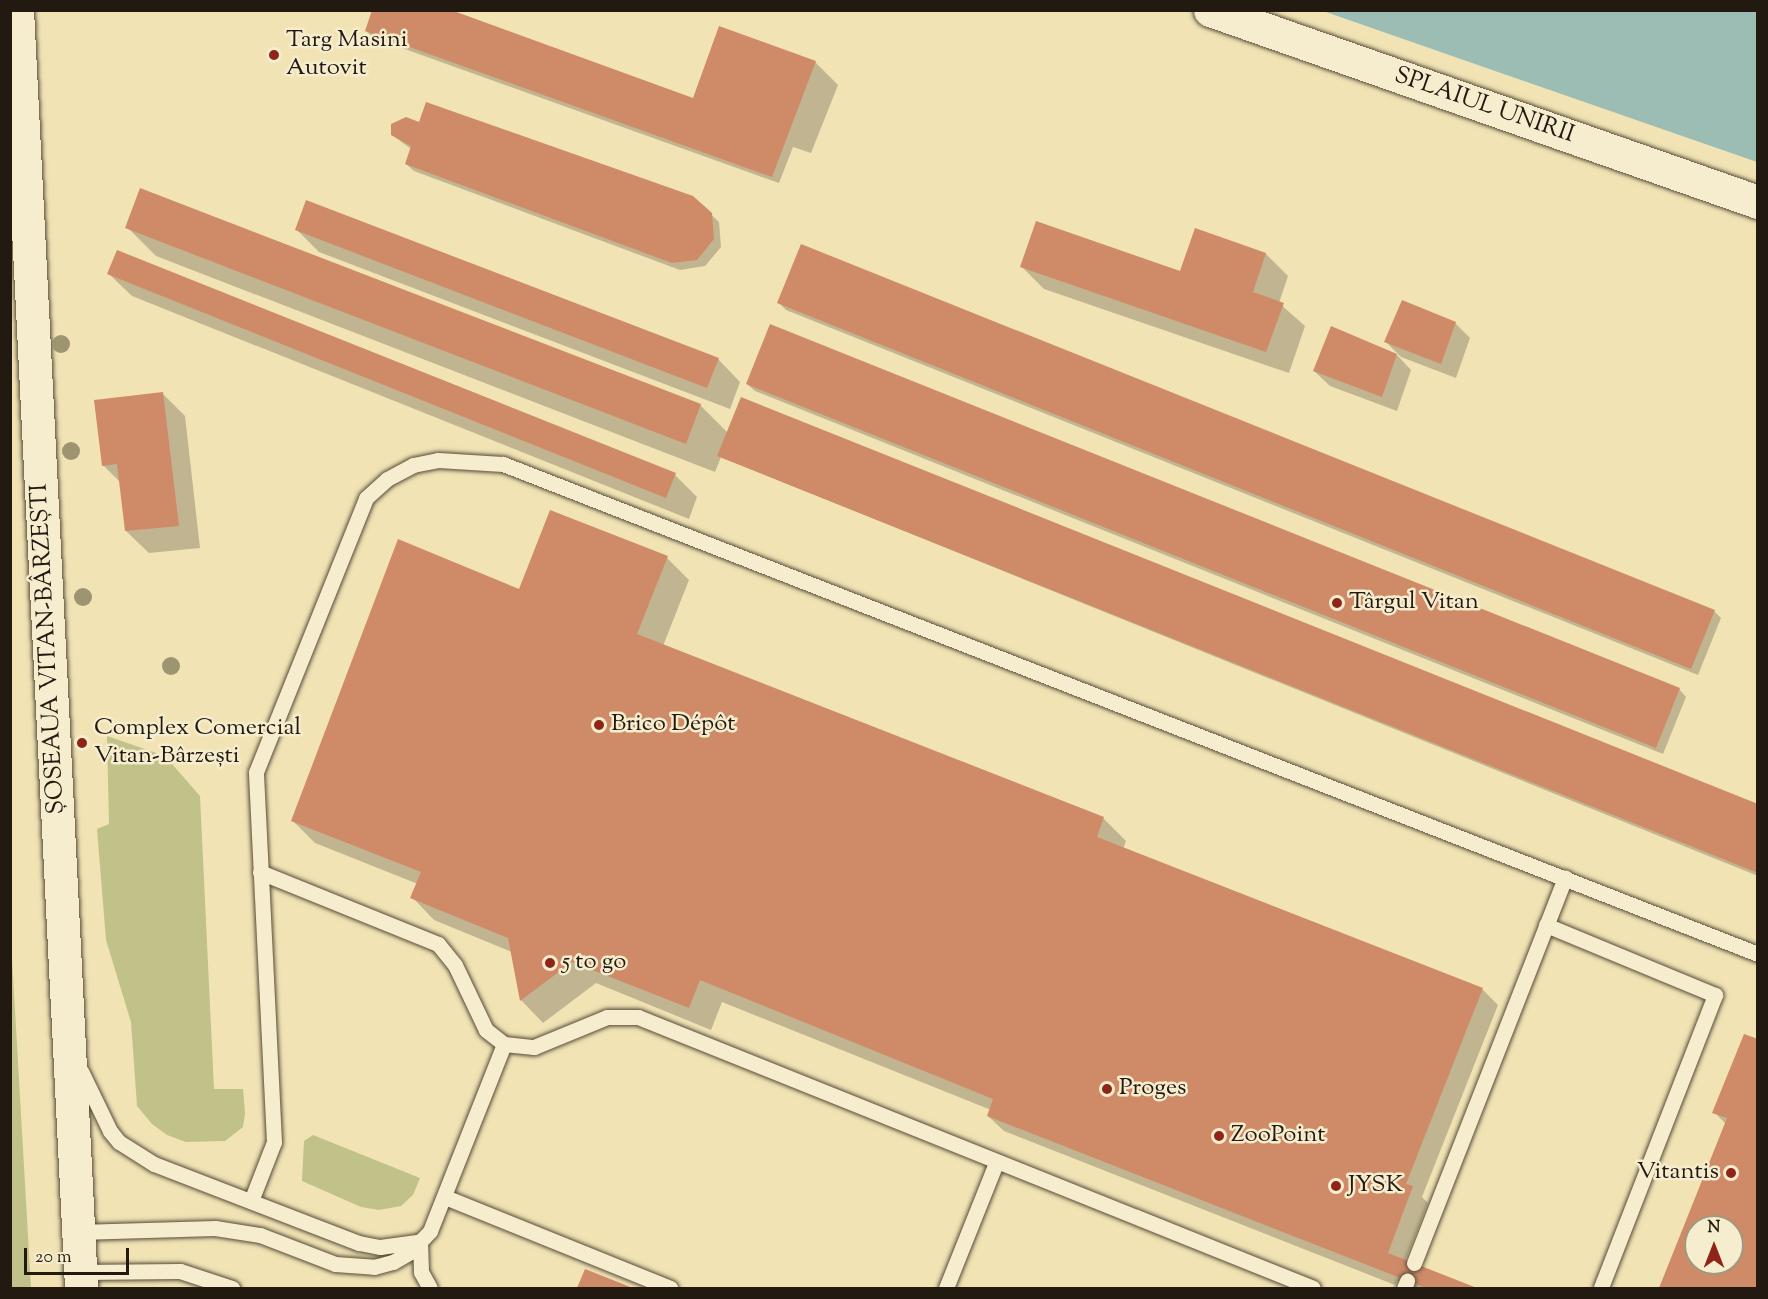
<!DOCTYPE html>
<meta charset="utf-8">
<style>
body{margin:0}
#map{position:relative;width:1768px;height:1299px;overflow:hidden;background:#f1e3b4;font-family:"Sorts Mill Goudy",serif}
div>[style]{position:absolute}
.green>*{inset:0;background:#c0c289}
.water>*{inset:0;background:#9bbdb3}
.shadow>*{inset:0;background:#0003}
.building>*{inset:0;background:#cf8a68}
.roads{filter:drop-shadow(0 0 2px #564c3a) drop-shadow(0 0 2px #564c3a)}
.service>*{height:15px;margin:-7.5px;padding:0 7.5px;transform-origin:7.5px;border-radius:7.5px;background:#f6edce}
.secondary>*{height:33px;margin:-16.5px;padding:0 16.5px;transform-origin:16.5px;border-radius:16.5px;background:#f6edce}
.trees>*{width:18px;height:18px;margin:-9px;border-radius:50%;background:#9d9471}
.dots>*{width:16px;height:16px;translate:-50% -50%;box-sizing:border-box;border:3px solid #f6edce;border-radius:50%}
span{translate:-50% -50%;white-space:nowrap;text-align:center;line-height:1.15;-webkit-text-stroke:5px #f6edce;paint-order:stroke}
.poi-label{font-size:24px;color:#221911}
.left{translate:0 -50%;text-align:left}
.right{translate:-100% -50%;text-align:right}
.street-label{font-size:24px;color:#221911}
.frame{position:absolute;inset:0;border:12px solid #221911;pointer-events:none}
.north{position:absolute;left:1684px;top:1215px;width:60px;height:60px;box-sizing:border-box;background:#f6edce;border:2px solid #a19882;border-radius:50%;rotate:0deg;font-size:16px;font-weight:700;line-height:24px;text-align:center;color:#221911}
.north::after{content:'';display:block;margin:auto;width:21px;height:27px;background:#8f2418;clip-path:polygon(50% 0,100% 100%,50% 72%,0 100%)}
.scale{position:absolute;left:24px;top:1248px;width:105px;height:27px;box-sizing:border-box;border:3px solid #221911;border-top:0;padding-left:8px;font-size:18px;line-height:21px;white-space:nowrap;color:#221911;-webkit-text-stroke:4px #f6edce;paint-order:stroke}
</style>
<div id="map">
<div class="green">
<i style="clip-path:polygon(107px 736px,165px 756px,200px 796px,214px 1089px,243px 1089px,245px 1113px,243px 1127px,225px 1141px,186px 1142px,167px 1135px,152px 1124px,137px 1106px,131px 1022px,106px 940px,97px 829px,109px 824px)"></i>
<i style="clip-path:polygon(11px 941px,31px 1288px,11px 1288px)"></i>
<i style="clip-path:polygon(313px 1135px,420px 1178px,413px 1195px,401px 1206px,379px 1210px,361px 1207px,302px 1181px,304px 1141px)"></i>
</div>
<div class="water">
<i style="clip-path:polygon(1323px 11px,1757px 11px,1757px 162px)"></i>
</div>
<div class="shadow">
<i style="clip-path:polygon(366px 31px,694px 100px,815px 62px,838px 85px,811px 153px,793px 147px,779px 183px,374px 38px)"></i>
<i style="clip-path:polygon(392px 135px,692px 197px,719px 222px,721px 247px,705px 266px,680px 270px,414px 171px,406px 164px,411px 149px)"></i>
<i style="clip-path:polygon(127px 227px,700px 405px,728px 433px,1758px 806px,1758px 876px,721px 457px,715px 472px,156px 256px)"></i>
<i style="clip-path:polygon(297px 230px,718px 359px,740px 382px,730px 409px,319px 252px)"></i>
<i style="clip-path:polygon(1266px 254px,1288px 276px,1279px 303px,1305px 326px,1289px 373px,1044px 289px,1021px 266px,1181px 273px)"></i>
<i style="clip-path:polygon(109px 274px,675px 475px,697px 497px,689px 519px,132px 296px)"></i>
<i style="clip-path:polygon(779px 303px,1714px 611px,1721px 618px,1698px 675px,786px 310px)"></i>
<i style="clip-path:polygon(1455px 323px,1470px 338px,1456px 378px,1401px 357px,1386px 342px)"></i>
<i style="clip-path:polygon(1332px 328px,1397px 355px,1411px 370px,1397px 411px,1330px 386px,1314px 371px)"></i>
<i style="clip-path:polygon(747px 384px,1679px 689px,1686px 697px,1663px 754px,755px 391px)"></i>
<i style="clip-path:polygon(163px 394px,185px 416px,200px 548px,149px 553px,126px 531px,121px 483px,103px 465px)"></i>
<i style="clip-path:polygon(667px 558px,689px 580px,663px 646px,1103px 818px,1126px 841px,1123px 849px,1483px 990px,1498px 1005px,1422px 1197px,1428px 1203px,1405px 1261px,1472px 1288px,1416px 1288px,1397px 1281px,1395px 1285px,1004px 1131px,988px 1116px,991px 1110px,722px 1002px,711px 1030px,596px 983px,543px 1023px,521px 1000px,512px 952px,434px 920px,412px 897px,418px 884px,315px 843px,292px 820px,520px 591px)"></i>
<i style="clip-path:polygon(evenodd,1758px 1041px,1758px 1288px,1661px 1288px,1726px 1124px,1714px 1112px,1758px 1041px,1696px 1227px,1732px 1227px,1732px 1263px,1696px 1263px,1696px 1227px)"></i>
<i style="clip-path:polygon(586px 1271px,630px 1288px,579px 1288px)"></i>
</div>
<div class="building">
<i style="clip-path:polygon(372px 10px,451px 10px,693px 98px,719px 26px,816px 61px,772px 177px,365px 31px)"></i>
<i style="clip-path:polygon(426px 102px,693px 196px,712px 213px,714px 239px,697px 260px,672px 263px,405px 164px,411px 146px,391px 135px,391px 124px,406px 117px,419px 122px)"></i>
<i style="clip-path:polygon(140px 188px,701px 404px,686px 444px,125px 228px)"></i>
<i style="clip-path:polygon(306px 200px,719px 358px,707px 388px,295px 230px)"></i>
<i style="clip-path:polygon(1036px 221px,1180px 271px,1195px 228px,1266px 253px,1253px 292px,1284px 303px,1266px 352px,1020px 267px)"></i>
<i style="clip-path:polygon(801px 244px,1715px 610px,1691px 669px,777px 303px)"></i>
<i style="clip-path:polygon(117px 250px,676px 473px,666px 498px,107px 274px)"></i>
<i style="clip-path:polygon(1402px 300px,1456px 322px,1441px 364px,1384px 342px)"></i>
<i style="clip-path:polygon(770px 324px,1680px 688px,1656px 748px,746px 384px)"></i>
<i style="clip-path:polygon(1331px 326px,1397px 354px,1382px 397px,1313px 371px)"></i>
<i style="clip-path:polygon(163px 392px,179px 526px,125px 531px,117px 464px,102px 466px,94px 400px)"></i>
<i style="clip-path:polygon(741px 397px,1758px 804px,1758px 873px,717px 456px)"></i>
<i style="clip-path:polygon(550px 510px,668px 556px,637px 634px,1104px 817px,1097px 837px,1483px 988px,1406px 1184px,1413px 1186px,1388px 1253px,1477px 1288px,1426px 1288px,987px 1116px,993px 1099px,700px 980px,689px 1008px,572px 962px,520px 1001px,508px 938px,410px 898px,421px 872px,291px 821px,398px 539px,519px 589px)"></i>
<i style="clip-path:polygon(evenodd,1744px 1034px,1758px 1039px,1758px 1288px,1659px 1288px,1727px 1118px,1712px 1113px,1744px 1034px,1696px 1227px,1732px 1227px,1732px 1263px,1696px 1263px,1696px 1227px)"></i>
<i style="clip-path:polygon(585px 1269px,633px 1288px,577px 1288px)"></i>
</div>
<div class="roads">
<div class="service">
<i style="left:260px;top:872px;width:192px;rotate:22deg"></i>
<i style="left:438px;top:944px;width:27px;rotate:51deg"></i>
<i style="left:455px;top:965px;width:72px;rotate:64.5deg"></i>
<i style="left:486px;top:1030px;width:23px;rotate:38deg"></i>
<i style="left:504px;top:1044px;width:30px;rotate:6deg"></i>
<i style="left:534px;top:1047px;width:79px;rotate:-22.3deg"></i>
<i style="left:607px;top:1017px;width:31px"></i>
<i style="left:638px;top:1017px;width:727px;rotate:21.87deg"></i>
<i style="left:1546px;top:925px;width:183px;rotate:22.5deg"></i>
<i style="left:1715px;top:995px;width:314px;rotate:111.3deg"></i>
<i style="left:81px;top:1071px;width:67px;rotate:64.2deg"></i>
<i style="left:110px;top:1131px;width:14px;rotate:51deg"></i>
<i style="left:119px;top:1142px;width:41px;rotate:32.2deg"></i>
<i style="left:154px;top:1164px;width:220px;rotate:21.1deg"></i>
<i style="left:359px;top:1243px;width:21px;rotate:11deg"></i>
<i style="left:380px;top:1247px;width:37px;rotate:-8deg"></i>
<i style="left:445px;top:1197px;width:243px;rotate:22deg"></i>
<i style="left:251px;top:1201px;width:63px;rotate:-68.7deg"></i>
<i style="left:274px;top:1142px;width:370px;rotate:-92.8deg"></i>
<i style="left:256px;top:772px;width:295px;rotate:-68.1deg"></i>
<i style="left:366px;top:498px;width:28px;rotate:-42deg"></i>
<i style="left:387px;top:479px;width:30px;rotate:-28deg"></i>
<i style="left:413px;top:465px;width:25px;rotate:-11deg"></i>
<i style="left:438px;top:460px;width:65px;rotate:3.5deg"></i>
<i style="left:503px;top:464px;width:1347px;rotate:21.33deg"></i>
<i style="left:78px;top:1232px;width:137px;rotate:-1.7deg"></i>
<i style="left:215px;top:1228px;width:46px;rotate:8.8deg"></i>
<i style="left:260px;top:1235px;width:80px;rotate:21.1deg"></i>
<i style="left:335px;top:1264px;width:39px;rotate:4deg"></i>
<i style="left:374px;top:1267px;width:20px;rotate:-15deg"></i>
<i style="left:393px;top:1262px;width:20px;rotate:-30deg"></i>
<i style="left:410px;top:1252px;width:29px;rotate:-46deg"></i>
<i style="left:430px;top:1231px;width:201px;rotate:-68.4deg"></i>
<i style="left:420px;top:1242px;width:30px;rotate:88deg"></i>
<i style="left:421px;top:1272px;width:18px;rotate:61deg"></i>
<i style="left:1414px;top:1263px;width:414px;rotate:-68.6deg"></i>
<i style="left:80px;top:1272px;width:100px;rotate:-0.6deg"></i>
<i style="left:180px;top:1271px;width:55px;rotate:18.1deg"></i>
<i style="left:946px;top:1288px;width:135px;rotate:-68.2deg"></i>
<i style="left:1404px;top:1288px;width:8px;rotate:-67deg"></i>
</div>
<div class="secondary">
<i style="left:17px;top:10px;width:1280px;rotate:87.13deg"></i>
<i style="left:1210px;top:10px;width:581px;rotate:19.31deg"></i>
</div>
</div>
<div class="trees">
<i style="left:61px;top:344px"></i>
<i style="left:71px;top:451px"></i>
<i style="left:83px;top:597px"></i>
<i style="left:171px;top:666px"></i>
</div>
<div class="dots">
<i style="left:274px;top:55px;background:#8f2418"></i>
<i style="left:1337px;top:603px;background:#8f2418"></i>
<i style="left:599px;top:725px;background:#8f2418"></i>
<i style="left:82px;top:743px;background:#8f2418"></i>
<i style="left:550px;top:963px;background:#8f2418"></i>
<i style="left:1107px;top:1089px;background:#8f2418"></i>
<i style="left:1219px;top:1136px;background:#8f2418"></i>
<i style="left:1731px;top:1173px;background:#8f2418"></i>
<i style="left:1336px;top:1186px;background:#8f2418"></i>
</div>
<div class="poi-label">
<span class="left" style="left:286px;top:55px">Targ Masini<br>Autovit</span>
<span class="left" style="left:1349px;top:603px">Târgul Vitan</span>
<span class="left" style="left:611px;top:725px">Brico Dépôt</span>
<span class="left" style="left:94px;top:743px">Complex Comercial<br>Vitan-Bârzești</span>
<span class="left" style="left:562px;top:963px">5 to go</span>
<span class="left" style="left:1119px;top:1089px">Proges</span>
<span class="left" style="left:1231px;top:1136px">ZooPoint</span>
<span class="right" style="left:1719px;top:1173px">Vitantis</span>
<span class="left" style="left:1348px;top:1186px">JYSK</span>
</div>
<div class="street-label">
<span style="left:1484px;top:106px;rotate:19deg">SPLAIUL UNIRII</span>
<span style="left:49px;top:649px;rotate:-93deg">ȘOSEAUA VITAN-BÂRZEȘTI</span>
</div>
<div class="frame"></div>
<div class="north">N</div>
<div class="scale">20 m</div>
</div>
